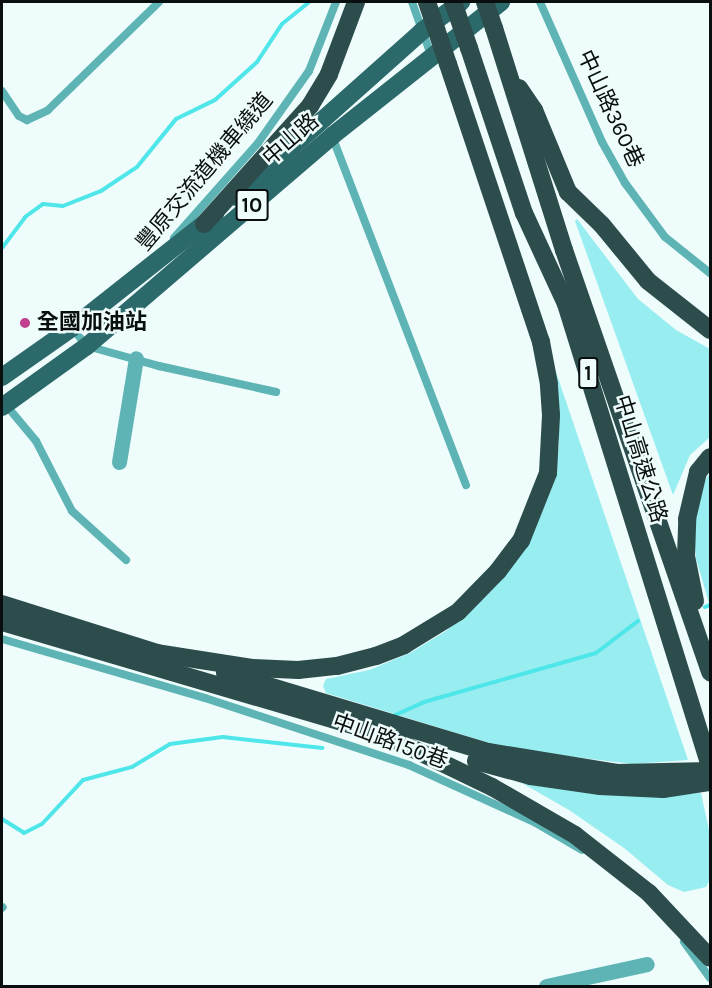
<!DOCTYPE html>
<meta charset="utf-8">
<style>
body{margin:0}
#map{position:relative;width:712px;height:988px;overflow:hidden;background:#eefcfc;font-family:Karla,"Noto Sans TC",sans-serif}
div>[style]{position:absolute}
.green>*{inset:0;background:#97edef}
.stream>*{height:4px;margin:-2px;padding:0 2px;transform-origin:2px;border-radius:2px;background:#4fe6e9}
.lane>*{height:8px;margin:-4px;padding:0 4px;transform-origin:4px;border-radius:4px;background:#5eb4b5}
.street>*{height:15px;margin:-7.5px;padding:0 7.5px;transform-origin:7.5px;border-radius:7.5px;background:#5eb4b5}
.primary>*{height:18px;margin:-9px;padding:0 9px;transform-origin:9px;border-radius:9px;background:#2c696a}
.highway>*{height:18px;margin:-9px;padding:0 9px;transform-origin:9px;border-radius:9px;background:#2d4d4d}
.highway-bridge>*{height:18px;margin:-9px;padding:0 9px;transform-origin:9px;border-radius:9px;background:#2d4d4d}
.dots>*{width:16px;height:16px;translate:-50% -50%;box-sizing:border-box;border:3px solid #eefcfc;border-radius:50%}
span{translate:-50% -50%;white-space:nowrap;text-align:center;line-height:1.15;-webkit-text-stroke:5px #eefcfc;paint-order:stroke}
.shield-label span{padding:2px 4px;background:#eefcfc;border:2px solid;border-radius:4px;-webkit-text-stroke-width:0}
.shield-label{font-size:21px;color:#090e0e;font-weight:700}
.street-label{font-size:22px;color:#090e0e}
.poi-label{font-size:22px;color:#090e0e;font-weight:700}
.left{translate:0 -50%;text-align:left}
.frame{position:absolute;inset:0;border:3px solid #090e0e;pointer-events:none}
</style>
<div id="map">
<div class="green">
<i style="clip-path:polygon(577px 219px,638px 299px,676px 330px,710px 349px,710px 437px,690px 455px,673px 495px,575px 221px)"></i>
<i style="clip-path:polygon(556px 372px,688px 760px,632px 764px,509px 749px,326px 693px,323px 686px,326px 679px,369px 670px,410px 653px,446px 631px,491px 591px,507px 571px,531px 537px,551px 490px,559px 445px)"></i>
<i style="clip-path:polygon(710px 473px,710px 606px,696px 559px,692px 513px,700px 488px)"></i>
<i style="clip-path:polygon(515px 779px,647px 796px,701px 793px,710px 835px,710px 879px,706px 887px,684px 892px,668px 885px,624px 848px,569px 810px)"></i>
</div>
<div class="stream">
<i style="left:2px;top:248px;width:39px;rotate:-53deg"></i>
<i style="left:25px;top:217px;width:22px;rotate:-36deg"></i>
<i style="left:43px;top:204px;width:20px;rotate:6deg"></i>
<i style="left:63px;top:206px;width:41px;rotate:-21.5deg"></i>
<i style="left:101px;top:191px;width:43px;rotate:-33.7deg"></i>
<i style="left:137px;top:167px;width:62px;rotate:-50.9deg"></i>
<i style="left:176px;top:119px;width:43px;rotate:-26deg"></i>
<i style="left:215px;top:100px;width:57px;rotate:-42.1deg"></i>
<i style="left:257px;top:62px;width:45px;rotate:-56.7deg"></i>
<i style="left:282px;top:24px;width:35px;rotate:-39deg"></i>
<i style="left:705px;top:607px;width:5px;rotate:-22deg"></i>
<i style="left:393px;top:716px;width:34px;rotate:-24deg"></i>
<i style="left:424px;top:702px;width:179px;rotate:-15.9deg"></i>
<i style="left:596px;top:653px;width:53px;rotate:-37.3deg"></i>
<i style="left:2px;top:819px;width:26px;rotate:32deg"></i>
<i style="left:24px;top:833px;width:20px;rotate:-27deg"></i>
<i style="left:42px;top:824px;width:60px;rotate:-47deg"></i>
<i style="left:83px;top:780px;width:51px;rotate:-14.9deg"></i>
<i style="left:132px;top:767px;width:44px;rotate:-31.2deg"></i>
<i style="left:170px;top:744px;width:53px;rotate:-7.5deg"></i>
<i style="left:223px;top:737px;width:100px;rotate:6.3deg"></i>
</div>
<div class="lane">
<i style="left:412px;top:2px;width:56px;rotate:70.3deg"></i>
<i style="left:540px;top:2px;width:153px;rotate:66.1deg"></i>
<i style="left:602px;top:142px;width:47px;rotate:60.7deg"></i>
<i style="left:625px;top:183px;width:67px;rotate:53.5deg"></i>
<i style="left:665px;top:237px;width:58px;rotate:38.7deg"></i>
<i style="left:2px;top:91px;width:30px;rotate:56deg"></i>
<i style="left:19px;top:116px;width:9px;rotate:27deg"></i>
<i style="left:27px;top:120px;width:23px;rotate:-25deg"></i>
<i style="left:48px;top:110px;width:155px;rotate:-44.2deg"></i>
<i style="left:332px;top:136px;width:374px;rotate:69deg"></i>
<i style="left:174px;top:238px;width:127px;rotate:-48.5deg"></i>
<i style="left:258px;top:143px;width:88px;rotate:-54.7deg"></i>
<i style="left:309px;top:71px;width:74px;rotate:-68.6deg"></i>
<i style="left:73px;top:329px;width:22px;rotate:51deg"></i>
<i style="left:87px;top:346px;width:75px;rotate:15.5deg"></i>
<i style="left:159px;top:366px;width:120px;rotate:12.5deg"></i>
<i style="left:6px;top:405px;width:47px;rotate:50.2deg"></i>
<i style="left:36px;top:441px;width:79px;rotate:62.8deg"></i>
<i style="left:72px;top:511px;width:73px;rotate:42.2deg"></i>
<i style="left:2px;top:639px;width:211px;rotate:16.2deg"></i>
<i style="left:205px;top:698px;width:215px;rotate:18.2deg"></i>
<i style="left:409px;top:765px;width:140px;rotate:24.5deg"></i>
<i style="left:536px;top:823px;width:53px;rotate:30.4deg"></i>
<i style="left:2px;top:908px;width:1px;rotate:-45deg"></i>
<i style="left:684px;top:942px;width:44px;rotate:54.2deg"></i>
</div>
<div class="street">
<i style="left:119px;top:462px;width:105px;rotate:-80.7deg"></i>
<i style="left:546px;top:986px;width:103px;rotate:-12.3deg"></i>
</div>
<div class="primary">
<i style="left:236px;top:197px;width:249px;rotate:-41.7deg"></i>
<i style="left:422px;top:31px;width:49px;rotate:-36.6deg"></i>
<i style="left:2px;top:377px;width:85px;rotate:-35deg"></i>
<i style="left:72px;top:328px;width:182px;rotate:-38.3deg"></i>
<i style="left:2px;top:407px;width:105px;rotate:-35.7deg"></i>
<i style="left:87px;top:346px;width:323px;rotate:-40.6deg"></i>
<i style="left:332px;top:136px;width:216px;rotate:-38.4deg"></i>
</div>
<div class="highway">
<i style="left:494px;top:28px;width:233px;rotate:72.5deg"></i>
<i style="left:564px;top:250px;width:447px;rotate:70.9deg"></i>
<i style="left:469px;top:48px;width:174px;rotate:71.6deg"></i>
<i style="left:524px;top:213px;width:100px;rotate:65.2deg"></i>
<i style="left:566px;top:304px;width:483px;rotate:72.7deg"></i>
<i style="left:519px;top:88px;width:27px;rotate:56deg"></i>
<i style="left:534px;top:110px;width:89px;rotate:67.5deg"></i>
<i style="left:568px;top:192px;width:47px;rotate:44.1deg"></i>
<i style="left:602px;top:225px;width:72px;rotate:50.6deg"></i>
<i style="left:648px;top:281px;width:79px;rotate:38.3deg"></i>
<i style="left:204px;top:224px;width:159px;rotate:-48.1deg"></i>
<i style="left:310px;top:106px;width:37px;rotate:-59deg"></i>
<i style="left:329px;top:74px;width:77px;rotate:-69.4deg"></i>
<i style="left:695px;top:601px;width:46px;rotate:-101.3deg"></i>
<i style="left:686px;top:556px;width:37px;rotate:-88deg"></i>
<i style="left:687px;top:519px;width:48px;rotate:-76.8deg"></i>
<i style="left:698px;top:472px;width:19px;rotate:-51deg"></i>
<i style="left:2px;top:604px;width:173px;rotate:17.5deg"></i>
<i style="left:2px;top:622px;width:400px;rotate:16.4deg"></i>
<i style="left:156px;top:653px;width:97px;rotate:8.9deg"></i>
<i style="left:252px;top:668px;width:46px;rotate:2.5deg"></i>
<i style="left:298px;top:670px;width:39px;rotate:-6deg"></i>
<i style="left:337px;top:666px;width:40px;rotate:-14.4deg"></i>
<i style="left:376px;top:656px;width:30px;rotate:-21deg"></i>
<i style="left:404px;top:645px;width:63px;rotate:-31.4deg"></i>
<i style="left:458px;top:612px;width:57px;rotate:-45.7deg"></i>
<i style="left:498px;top:571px;width:38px;rotate:-53deg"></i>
<i style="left:521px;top:541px;width:73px;rotate:-68.3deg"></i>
<i style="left:548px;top:473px;width:58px;rotate:-87deg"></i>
<i style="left:551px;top:415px;width:31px;rotate:-94deg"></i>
<i style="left:549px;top:384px;width:43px;rotate:-100.8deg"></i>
<i style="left:541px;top:342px;width:293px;rotate:-108.5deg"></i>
<i style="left:225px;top:673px;width:275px;rotate:16.7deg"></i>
<i style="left:488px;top:752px;width:131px;rotate:9.2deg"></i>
<i style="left:617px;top:773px;width:93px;rotate:-1.2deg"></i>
<i style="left:380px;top:733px;width:124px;rotate:25.7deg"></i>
<i style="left:492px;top:787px;width:96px;rotate:30deg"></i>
<i style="left:575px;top:835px;width:94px;rotate:38.1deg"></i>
<i style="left:649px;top:893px;width:89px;rotate:46.8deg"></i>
<i style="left:476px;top:761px;width:57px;rotate:15.3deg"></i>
<i style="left:531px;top:776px;width:70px;rotate:8.2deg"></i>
<i style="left:600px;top:786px;width:63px;rotate:2.7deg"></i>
<i style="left:663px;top:789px;width:48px;rotate:-8.5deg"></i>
</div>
<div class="highway-bridge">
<i style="left:427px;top:2px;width:65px;rotate:71.3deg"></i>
<i style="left:453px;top:2px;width:49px;rotate:70.8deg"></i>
<i style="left:485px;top:2px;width:28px;rotate:71deg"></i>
</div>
<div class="dots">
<i style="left:25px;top:323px;background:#c0418d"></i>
</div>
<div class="shield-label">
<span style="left:252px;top:205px">10</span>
<span style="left:588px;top:373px">1</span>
</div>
<div class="street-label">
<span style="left:610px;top:109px;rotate:65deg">中山路360巷</span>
<span style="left:291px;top:140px;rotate:-41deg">中山路</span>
<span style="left:205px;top:172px;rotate:-50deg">豐原交流道機車繞道</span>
<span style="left:640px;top:459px;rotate:73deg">中山高速公路</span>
<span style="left:390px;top:742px;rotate:20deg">中山路150巷</span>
</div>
<div class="poi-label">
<span class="left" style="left:37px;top:323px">全國加油站</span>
</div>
<div class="frame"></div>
</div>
